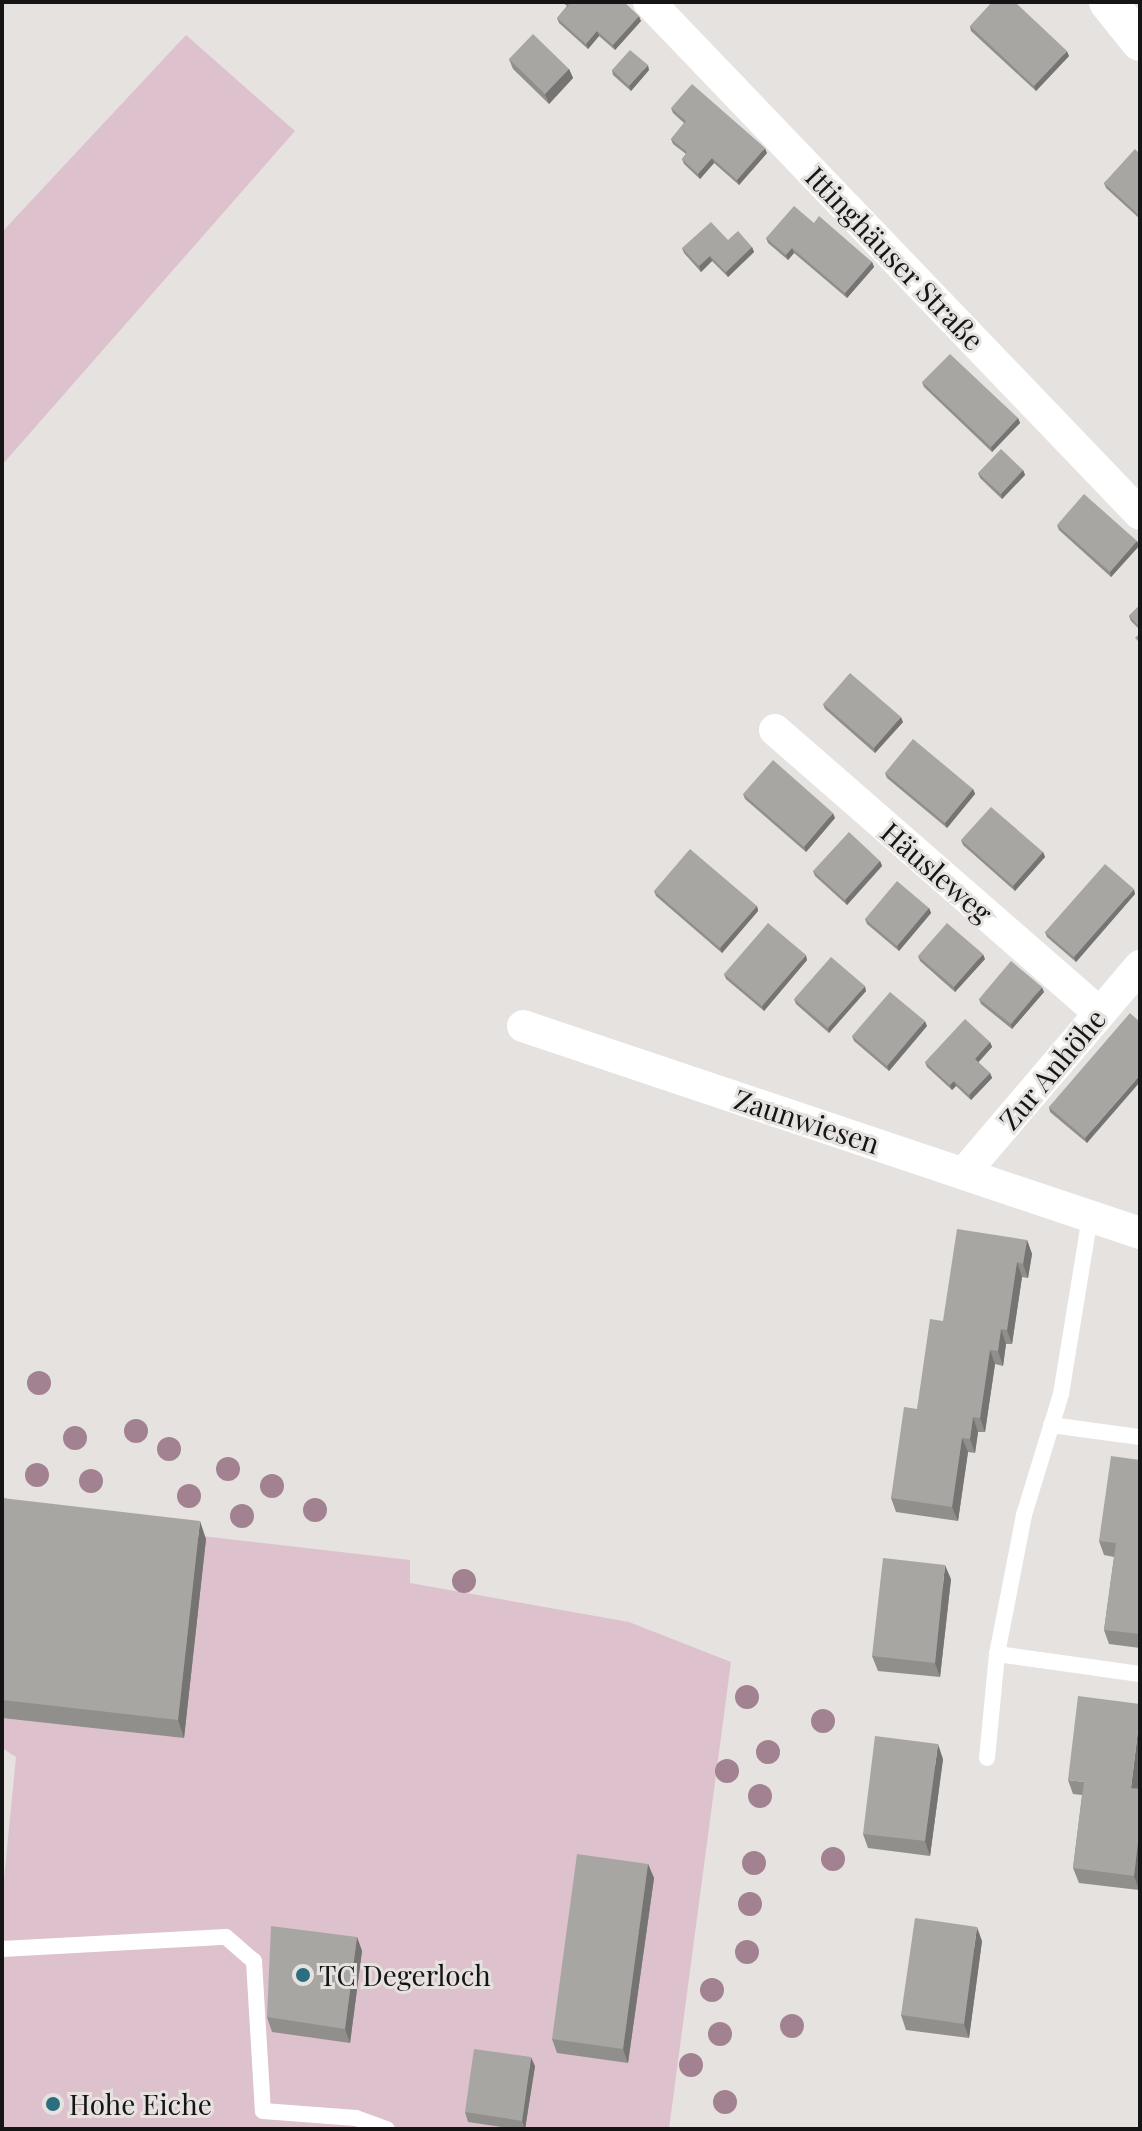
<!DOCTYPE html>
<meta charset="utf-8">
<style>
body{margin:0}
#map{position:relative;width:1142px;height:2131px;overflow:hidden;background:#e5e2e0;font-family:"Playfair Display",serif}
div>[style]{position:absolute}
.green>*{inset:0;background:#ddc2ce}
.service>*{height:16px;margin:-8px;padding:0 8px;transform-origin:8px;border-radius:8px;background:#fff}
.minor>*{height:32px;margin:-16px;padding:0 16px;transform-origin:16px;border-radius:16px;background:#fff}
.tertiary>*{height:38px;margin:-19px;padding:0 19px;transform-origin:19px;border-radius:19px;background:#fff}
.trees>*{width:24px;height:24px;margin:-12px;border-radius:50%;background:#a28291}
.wall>*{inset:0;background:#908f8c}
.shaded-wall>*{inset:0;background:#767472}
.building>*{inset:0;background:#a8a6a3}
.dots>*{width:22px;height:22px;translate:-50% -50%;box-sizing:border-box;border:4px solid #e5e2e0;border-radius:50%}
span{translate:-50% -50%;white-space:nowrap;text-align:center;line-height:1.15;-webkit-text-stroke:6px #e5e2e0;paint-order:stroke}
.street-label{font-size:28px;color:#161515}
.poi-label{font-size:28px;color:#161515}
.left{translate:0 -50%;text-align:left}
.frame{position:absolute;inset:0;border:4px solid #161515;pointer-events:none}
</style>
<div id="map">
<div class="green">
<i style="clip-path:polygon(186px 35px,295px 131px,2px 465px,2px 232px)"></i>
<i style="clip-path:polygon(2px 1513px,410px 1560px,410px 1583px,629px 1622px,731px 1662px,669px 2129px,2px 2129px,2px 1899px,16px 1757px,2px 1748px)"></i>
</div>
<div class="service">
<i style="left:1051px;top:1425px;width:90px;rotate:7.7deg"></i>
<i style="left:997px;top:1654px;width:144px;rotate:8deg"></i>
<i style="left:987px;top:1758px;width:104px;rotate:-84.5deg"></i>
<i style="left:997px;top:1654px;width:142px;rotate:-79deg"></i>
<i style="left:1024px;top:1515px;width:127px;rotate:-73deg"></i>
<i style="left:1061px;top:1394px;width:179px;rotate:-80.7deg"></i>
<i style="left:2px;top:1949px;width:224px;rotate:-3.1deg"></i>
<i style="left:226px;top:1937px;width:37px;rotate:41deg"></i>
<i style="left:254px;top:1961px;width:150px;rotate:86.6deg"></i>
<i style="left:263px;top:2111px;width:93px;rotate:4.3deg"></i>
<i style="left:356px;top:2118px;width:33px;rotate:20deg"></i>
</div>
<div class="minor">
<i style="left:649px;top:2px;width:709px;rotate:46.2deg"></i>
<i style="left:775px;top:730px;width:430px;rotate:41.1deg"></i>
<i style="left:523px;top:1026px;width:651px;rotate:18.55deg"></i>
<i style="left:964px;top:1173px;width:272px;rotate:-49.6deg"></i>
</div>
<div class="tertiary">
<i style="left:1108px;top:2px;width:51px;rotate:51.3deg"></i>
</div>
<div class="trees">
<i style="left:39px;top:1383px"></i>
<i style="left:136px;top:1431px"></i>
<i style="left:75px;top:1438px"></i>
<i style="left:169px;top:1449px"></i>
<i style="left:228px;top:1469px"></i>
<i style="left:37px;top:1475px"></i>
<i style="left:91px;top:1481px"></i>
<i style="left:272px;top:1486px"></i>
<i style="left:189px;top:1496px"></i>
<i style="left:315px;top:1510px"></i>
<i style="left:242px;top:1516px"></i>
<i style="left:464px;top:1581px"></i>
<i style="left:747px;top:1697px"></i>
<i style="left:823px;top:1721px"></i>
<i style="left:768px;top:1752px"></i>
<i style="left:727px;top:1771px"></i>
<i style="left:760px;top:1796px"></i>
<i style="left:833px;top:1859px"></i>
<i style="left:754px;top:1863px"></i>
<i style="left:750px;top:1904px"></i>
<i style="left:747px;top:1952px"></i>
<i style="left:712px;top:1990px"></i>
<i style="left:792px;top:2026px"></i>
<i style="left:720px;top:2034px"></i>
<i style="left:691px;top:2065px"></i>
<i style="left:725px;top:2102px"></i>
</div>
<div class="wall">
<i style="clip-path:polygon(562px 2px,624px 2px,641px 21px,615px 50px,599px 36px,588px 49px,559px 23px,557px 18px,567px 6px)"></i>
<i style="clip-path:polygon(970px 26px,1069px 56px,1036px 91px,971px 31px)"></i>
<i style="clip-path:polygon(509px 59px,569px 69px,573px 78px,549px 104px,513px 69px)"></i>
<i style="clip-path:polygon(612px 70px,649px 70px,631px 91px,613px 75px)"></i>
<i style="clip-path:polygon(671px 108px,767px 153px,739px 185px,714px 163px,700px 179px,684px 164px,682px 159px,686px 154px,673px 144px,671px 139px,684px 123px,673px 113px)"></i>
<i style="clip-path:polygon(1140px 154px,1140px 219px,1106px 188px,1104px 183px)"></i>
<i style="clip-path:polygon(814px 223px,872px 262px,874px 267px,847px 298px,794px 253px,788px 260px,768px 243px,766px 238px)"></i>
<i style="clip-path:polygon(728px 240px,752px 247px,754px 252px,728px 277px,712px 261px,701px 272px,684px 253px,682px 248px)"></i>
<i style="clip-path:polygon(922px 382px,1018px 418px,1020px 423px,992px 452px,924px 387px)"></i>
<i style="clip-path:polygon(1023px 470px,1025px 475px,1002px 499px,980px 478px,978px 473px)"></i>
<i style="clip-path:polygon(1057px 525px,1137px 541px,1139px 546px,1111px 577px,1059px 530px)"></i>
<i style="clip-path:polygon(1140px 605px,1140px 630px,1131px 621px,1129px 616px)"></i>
<i style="clip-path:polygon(823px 704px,903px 722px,875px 753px,825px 709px)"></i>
<i style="clip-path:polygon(885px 773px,973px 789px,975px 794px,947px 828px,887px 778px)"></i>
<i style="clip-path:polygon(743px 794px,835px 818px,806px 852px,745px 799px)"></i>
<i style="clip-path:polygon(961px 840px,1043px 852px,1045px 857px,1015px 891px,963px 845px)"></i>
<i style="clip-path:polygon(880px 861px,882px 866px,847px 905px,815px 876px,813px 871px)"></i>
<i style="clip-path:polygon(654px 891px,757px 906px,758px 911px,722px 953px,656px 896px)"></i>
<i style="clip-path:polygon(1135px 894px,1076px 962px,1047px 937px,1045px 932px)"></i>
<i style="clip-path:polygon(929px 908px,931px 913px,899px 951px,867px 924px,865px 919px)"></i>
<i style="clip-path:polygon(918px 956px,985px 959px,955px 992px,920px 961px)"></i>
<i style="clip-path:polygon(807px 960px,764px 1011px,726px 979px,724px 974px)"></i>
<i style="clip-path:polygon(866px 991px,829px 1033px,796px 1004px,794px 999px)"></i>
<i style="clip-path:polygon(1044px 992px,1012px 1029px,981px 1004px,979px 999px)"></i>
<i style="clip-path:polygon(1140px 1022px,1087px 1143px,1050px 1112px,1049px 1107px)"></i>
<i style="clip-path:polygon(927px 1026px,889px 1071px,854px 1041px,852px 1036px)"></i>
<i style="clip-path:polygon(990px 1042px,992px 1047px,978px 1062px,990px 1073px,992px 1078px,971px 1100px,956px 1086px,952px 1090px,927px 1067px,925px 1062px)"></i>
<i style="clip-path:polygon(1027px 1240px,1032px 1254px,1028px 1278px,1022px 1277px,1012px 1344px,1006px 1344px,1003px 1366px,995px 1364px,985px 1432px,978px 1432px,975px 1453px,968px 1452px,958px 1521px,896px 1512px,891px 1498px,943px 1321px)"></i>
<i style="clip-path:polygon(1140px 1460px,1140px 1648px,1109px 1644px,1104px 1630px,1114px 1557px,1104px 1555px,1099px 1541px)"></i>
<i style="clip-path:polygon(2px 1498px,206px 1539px,184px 1738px,2px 1718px)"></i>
<i style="clip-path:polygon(951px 1579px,940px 1677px,878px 1671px,872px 1656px)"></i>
<i style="clip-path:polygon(943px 1759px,930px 1856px,868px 1848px,863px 1834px)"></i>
<i style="clip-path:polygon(1068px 1780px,1138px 1789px,1139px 1890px,1079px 1883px,1073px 1868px,1082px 1795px,1073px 1794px)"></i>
<i style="clip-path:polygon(648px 1864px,654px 1878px,628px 2063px,557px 2053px,552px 2039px)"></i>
<i style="clip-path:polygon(357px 1937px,362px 1951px,350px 2043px,272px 2032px,267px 2017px)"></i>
<i style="clip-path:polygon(982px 1941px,969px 2038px,906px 2030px,901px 2015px)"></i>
<i style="clip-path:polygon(535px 2066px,525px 2129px,516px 2129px,468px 2122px,465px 2112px)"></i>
</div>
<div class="shaded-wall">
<i style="clip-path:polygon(639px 16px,641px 21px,615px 50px,613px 45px)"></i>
<i style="clip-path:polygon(597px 31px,599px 36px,588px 49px,586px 44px)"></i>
<i style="clip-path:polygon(1067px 51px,1069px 56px,1036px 91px,1034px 86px)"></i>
<i style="clip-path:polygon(648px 65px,649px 70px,631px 91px,629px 86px)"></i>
<i style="clip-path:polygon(569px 69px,573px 78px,549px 104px,545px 94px)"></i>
<i style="clip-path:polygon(765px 148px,767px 153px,739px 185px,737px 180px)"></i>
<i style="clip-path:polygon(712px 158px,714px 163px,700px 179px,698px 174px)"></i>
<i style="clip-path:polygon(752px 247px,754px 252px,728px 277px,726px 272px)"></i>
<i style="clip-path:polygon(792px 248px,794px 253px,788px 260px,786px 255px)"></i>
<i style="clip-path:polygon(710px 256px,712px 261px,701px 272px,699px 266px)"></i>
<i style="clip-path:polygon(872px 262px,874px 267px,847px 298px,845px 293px)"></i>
<i style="clip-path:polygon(1018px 418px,1020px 423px,992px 452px,991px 447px)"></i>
<i style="clip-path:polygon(1023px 470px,1025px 475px,1002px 499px,1001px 494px)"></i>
<i style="clip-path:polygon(1137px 541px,1139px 546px,1111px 577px,1110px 572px)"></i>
<i style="clip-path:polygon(901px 717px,903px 722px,875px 753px,874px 748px)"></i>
<i style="clip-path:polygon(973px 789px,975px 794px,947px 828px,945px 823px)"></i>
<i style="clip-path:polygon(833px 813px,835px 818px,806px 852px,804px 847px)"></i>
<i style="clip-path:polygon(1043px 852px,1045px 857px,1015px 891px,1013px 886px)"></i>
<i style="clip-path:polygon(880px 861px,882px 866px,847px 905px,845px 900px)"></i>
<i style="clip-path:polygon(1134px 889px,1135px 894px,1076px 962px,1074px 957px)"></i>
<i style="clip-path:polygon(757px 906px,758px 911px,722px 953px,720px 948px)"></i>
<i style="clip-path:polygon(929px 908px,931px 913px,899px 951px,897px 946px)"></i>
<i style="clip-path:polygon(983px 954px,985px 959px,955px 992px,954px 987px)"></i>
<i style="clip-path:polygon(806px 955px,807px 960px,764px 1011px,762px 1006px)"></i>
<i style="clip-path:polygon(865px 986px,866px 991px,829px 1033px,828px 1028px)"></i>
<i style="clip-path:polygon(1042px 987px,1044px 992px,1012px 1029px,1011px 1024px)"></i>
<i style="clip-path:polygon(925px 1021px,927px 1026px,889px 1071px,887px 1066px)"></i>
<i style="clip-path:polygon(990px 1042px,992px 1047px,977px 1064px,975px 1059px)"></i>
<i style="clip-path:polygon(990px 1073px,992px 1078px,971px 1100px,969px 1095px)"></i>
<i style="clip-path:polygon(1140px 1075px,1140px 1082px,1087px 1143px,1085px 1138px)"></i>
<i style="clip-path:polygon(954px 1081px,956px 1086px,952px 1090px,950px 1085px)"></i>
<i style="clip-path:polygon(1027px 1240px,1032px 1254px,1028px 1278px,1023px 1264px)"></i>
<i style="clip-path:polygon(1017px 1262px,1022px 1277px,1012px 1344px,1007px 1330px)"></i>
<i style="clip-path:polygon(1001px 1329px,1006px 1344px,1003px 1366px,998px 1351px)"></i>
<i style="clip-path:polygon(990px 1350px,995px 1364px,985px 1432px,980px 1418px)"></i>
<i style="clip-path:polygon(973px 1417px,978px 1432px,975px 1453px,970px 1439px)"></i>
<i style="clip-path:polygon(962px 1438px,968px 1452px,958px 1521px,952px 1507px)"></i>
<i style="clip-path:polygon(200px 1521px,206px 1539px,184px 1738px,178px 1720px)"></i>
<i style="clip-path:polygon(945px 1565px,951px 1579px,940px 1677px,935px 1663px)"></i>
<i style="clip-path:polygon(1140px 1714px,1140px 1772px,1136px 1802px,1131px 1788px)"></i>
<i style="clip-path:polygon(938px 1744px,943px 1759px,930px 1856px,925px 1841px)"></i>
<i style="clip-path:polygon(1140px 1825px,1140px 1883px,1139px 1890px,1134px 1876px)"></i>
<i style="clip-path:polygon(648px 1864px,654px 1878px,628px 2063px,623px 2049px)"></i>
<i style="clip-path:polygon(977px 1927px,982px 1941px,969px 2038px,964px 2024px)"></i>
<i style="clip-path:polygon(357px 1937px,362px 1951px,350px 2043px,345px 2029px)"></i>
<i style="clip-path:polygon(531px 2057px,535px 2066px,525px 2129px,522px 2121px)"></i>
</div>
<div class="building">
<i style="clip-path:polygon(566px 2px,624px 2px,639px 16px,613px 45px,597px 31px,586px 44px,557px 18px,569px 5px)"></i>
<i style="clip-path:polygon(992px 2px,1015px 2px,1067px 51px,1034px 86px,970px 26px)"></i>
<i style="clip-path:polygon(533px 34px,569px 69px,545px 94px,509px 59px)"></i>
<i style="clip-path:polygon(630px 50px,648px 65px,629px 86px,612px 70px)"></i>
<i style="clip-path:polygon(692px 84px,765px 148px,737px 180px,712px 158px,698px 174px,682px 159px,687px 152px,671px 139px,686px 121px,671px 108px)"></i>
<i style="clip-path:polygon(1135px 149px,1140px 154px,1140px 216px,1104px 183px)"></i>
<i style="clip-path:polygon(794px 206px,814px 223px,819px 216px,872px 262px,845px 293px,792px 248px,786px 255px,766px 238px)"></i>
<i style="clip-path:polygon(711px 222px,728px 240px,738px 231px,752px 247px,726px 272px,710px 256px,699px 266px,682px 248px)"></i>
<i style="clip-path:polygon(950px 354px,1018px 418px,991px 447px,922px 382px)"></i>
<i style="clip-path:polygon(1001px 449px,1023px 470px,1001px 494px,978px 473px)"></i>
<i style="clip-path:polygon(1084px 494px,1137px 541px,1110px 572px,1057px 525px)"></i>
<i style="clip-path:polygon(1140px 605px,1140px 627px,1129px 616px)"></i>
<i style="clip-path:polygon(1140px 633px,1140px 643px,1135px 638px)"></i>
<i style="clip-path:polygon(850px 673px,901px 717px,874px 748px,823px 704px)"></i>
<i style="clip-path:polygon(913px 739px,973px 789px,945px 823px,885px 773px)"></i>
<i style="clip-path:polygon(773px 760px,833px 813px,804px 847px,743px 794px)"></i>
<i style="clip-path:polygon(991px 807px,1043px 852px,1013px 886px,961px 840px)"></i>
<i style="clip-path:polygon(849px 832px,880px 861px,845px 900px,813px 871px)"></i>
<i style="clip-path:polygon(690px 849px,757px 906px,720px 948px,654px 891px)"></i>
<i style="clip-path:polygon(1105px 864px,1134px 889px,1074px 957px,1045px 932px)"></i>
<i style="clip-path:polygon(897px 881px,929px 908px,897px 946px,865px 919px)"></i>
<i style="clip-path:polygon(768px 923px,806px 955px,762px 1006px,724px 974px)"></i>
<i style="clip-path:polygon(947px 923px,983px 954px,954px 987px,918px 956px)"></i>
<i style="clip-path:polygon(831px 957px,865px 986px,828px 1028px,794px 999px)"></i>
<i style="clip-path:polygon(1011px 961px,1042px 987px,1011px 1024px,979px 999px)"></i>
<i style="clip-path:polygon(890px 992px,925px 1021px,887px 1066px,852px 1036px)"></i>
<i style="clip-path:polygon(1130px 1013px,1140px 1022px,1140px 1075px,1085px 1138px,1049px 1107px)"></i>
<i style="clip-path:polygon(965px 1019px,990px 1042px,975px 1059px,990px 1073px,969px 1095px,954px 1081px,950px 1085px,925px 1062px)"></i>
<i style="clip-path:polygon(957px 1229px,1027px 1240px,1023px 1264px,1017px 1262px,1007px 1330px,1001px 1329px,998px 1351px,990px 1350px,980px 1418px,973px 1417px,970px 1439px,962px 1438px,952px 1507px,891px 1498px,904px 1407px,917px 1409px,930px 1319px,943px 1321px)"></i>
<i style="clip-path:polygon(1111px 1456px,1140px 1460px,1140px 1634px,1104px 1630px,1116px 1543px,1099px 1541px)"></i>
<i style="clip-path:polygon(2px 1498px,200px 1521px,178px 1720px,2px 1700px)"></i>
<i style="clip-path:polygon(883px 1558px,945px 1565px,935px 1663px,872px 1656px)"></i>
<i style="clip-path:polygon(1078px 1696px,1140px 1704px,1140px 1714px,1131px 1788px,1140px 1789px,1140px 1825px,1134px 1876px,1073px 1868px,1084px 1782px,1068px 1780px)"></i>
<i style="clip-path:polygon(875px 1736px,938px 1744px,925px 1841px,863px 1834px)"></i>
<i style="clip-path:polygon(577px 1854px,648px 1864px,623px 2049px,552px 2039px)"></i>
<i style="clip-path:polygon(915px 1918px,977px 1927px,964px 2024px,901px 2015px)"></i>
<i style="clip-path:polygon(271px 1926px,357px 1937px,345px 2029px,267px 2017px)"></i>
<i style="clip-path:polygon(474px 2049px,531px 2057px,522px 2121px,465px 2112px)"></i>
</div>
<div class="dots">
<i style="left:303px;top:1975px;background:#2c6e80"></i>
<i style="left:53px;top:2104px;background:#2c6e80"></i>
</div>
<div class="street-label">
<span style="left:895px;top:258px;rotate:46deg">Ittinghäuser Straße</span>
<span style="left:937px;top:872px;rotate:41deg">Häusleweg</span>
<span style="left:1052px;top:1069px;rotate:-50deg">Zur Anhöhe</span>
<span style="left:807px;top:1121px;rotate:18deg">Zaunwiesen</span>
</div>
<div class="poi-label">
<span class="left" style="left:319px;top:1975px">TC Degerloch</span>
<span class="left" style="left:69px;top:2104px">Hohe Eiche</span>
</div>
<div class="frame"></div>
</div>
